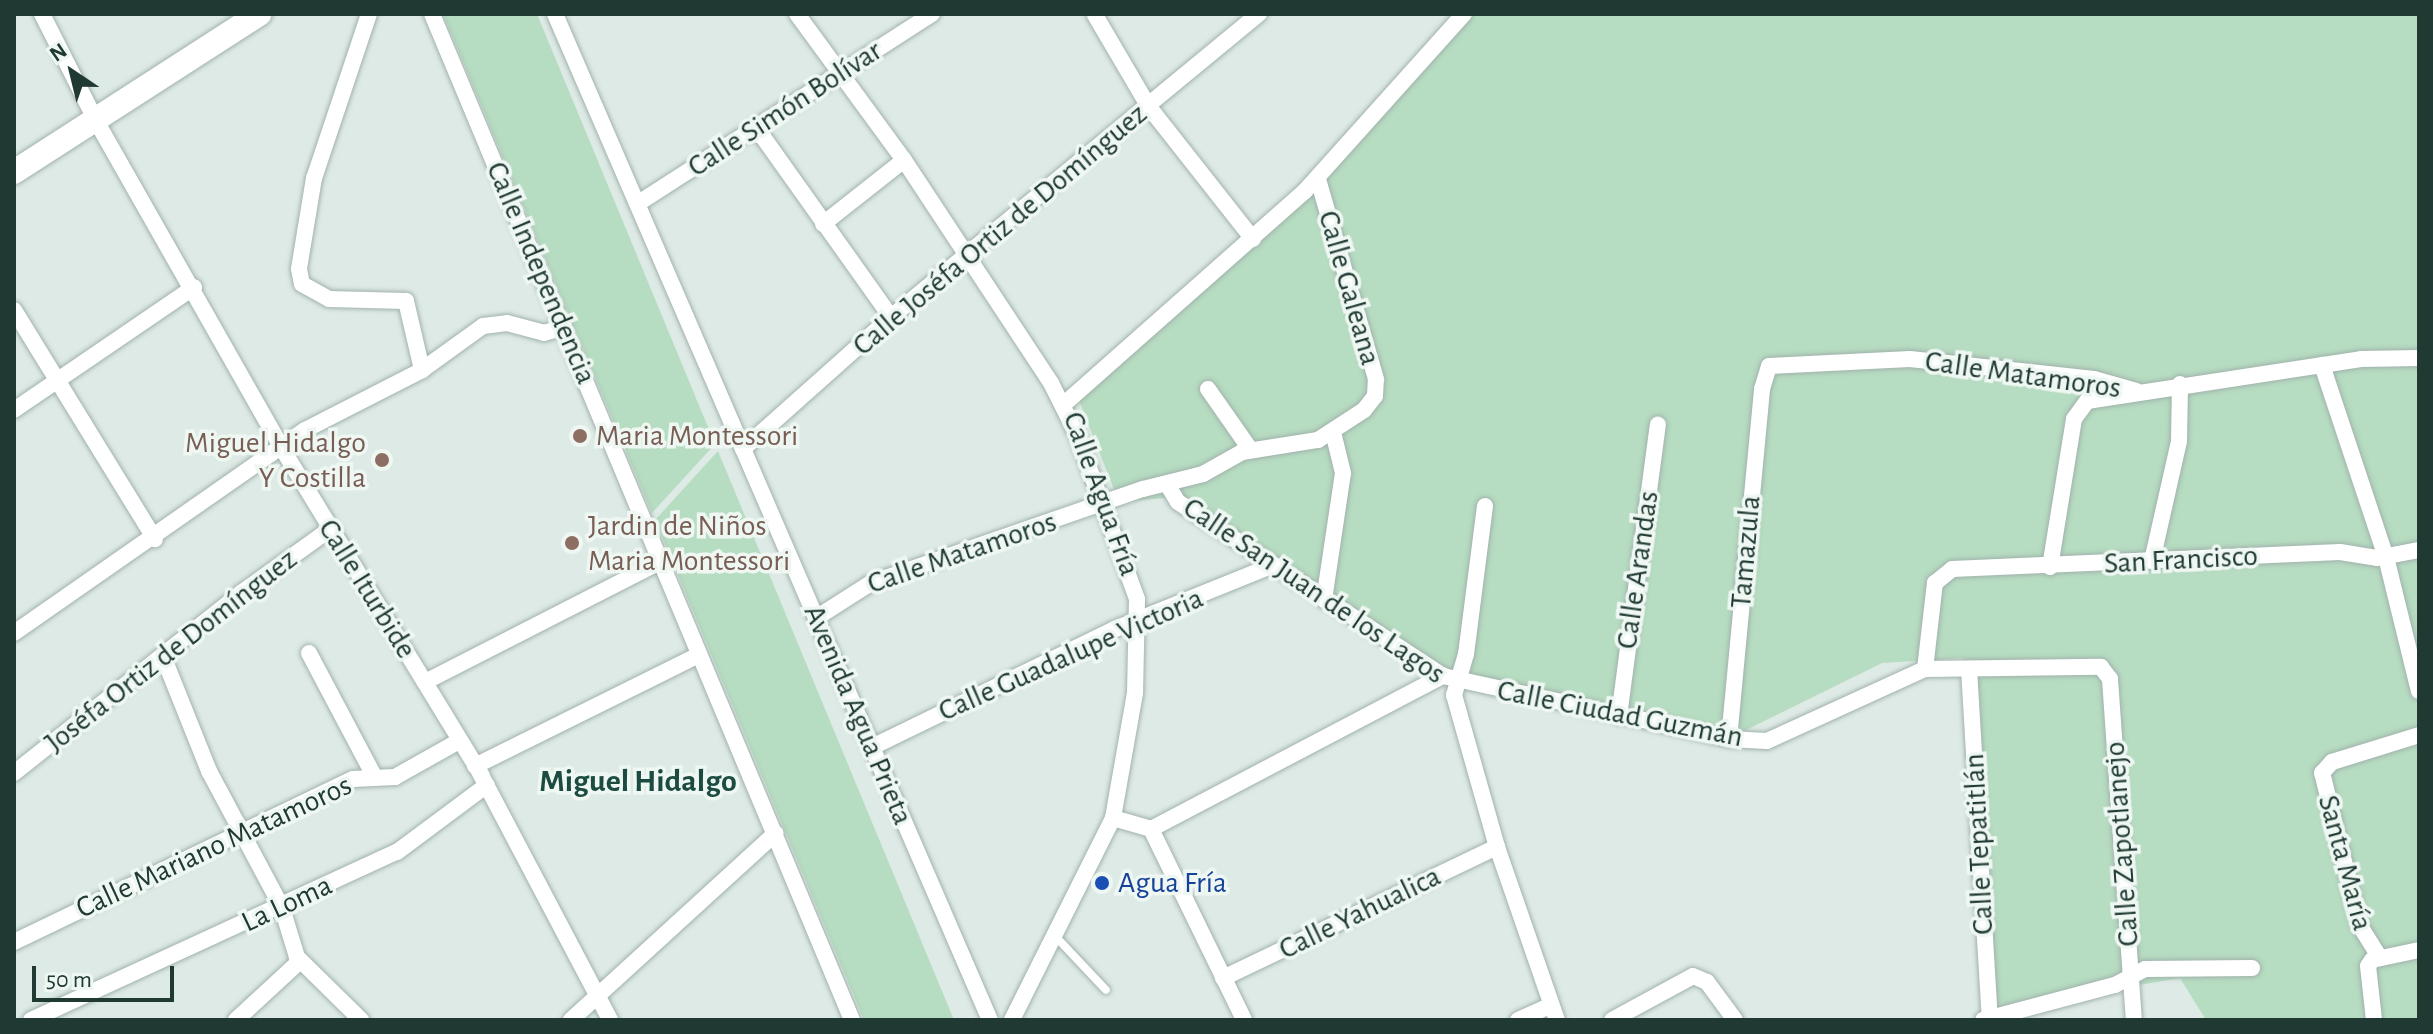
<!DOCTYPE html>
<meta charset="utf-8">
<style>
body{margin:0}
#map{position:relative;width:2433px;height:1034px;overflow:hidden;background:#deeae5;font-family:"Alegreya Sans",sans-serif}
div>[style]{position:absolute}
.green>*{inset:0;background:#b6dcc1}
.roads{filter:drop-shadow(0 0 2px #a1b2ac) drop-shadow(0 0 2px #a1b2ac)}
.lane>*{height:8px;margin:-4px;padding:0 4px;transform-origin:4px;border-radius:4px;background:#fff}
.street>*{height:16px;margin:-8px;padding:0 8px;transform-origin:8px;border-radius:8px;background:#fff}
.secondary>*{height:24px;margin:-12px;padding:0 12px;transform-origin:12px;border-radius:12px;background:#fff}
.dots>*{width:22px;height:22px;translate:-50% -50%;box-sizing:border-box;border:4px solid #eff7f3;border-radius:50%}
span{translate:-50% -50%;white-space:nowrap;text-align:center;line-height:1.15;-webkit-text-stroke:7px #eff7f3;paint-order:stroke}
.street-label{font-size:30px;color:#203a33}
.education-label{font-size:30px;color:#785e54}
.left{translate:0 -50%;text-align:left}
.right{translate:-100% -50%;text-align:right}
.transit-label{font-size:30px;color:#164399}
.neighbourhood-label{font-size:32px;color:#1c4c41;font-weight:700}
.frame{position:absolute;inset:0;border:16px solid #203a33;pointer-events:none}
.north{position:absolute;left:32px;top:32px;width:80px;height:80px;-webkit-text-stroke:6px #eff7f3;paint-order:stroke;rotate:325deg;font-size:22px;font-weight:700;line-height:32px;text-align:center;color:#203a33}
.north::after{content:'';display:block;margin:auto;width:28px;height:36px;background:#203a33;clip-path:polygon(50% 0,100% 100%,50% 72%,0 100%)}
.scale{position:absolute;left:32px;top:966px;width:142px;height:36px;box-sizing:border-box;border:4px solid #203a33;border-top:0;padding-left:10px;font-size:24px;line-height:28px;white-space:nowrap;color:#203a33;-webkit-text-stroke:6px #eff7f3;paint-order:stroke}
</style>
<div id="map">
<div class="green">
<i style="clip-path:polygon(443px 14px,537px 14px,715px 444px,652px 513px)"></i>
<i style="clip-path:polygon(1467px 14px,2419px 14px,2419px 1020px,2206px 1020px,2180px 978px,1994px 1010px,1963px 658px,1882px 663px,1742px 732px,1442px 675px,1165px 498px,1119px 502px,1078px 398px,1325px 167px)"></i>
<i style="clip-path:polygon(718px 451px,954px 1020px,864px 1020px,655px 520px)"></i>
</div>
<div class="roads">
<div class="lane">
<i style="left:1055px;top:936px;width:74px;rotate:46.6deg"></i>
</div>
<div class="street">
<i style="left:42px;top:14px;width:118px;rotate:63.2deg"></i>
<i style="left:95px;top:119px;width:381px;rotate:60.4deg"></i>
<i style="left:283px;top:450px;width:381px;rotate:58.6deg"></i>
<i style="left:481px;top:775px;width:277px;rotate:62.2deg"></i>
<i style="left:369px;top:14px;width:173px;rotate:108.5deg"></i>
<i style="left:314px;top:178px;width:92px;rotate:99.4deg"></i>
<i style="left:299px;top:269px;width:15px;rotate:79deg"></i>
<i style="left:302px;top:284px;width:31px;rotate:29deg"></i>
<i style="left:329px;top:299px;width:77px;rotate:1.5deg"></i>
<i style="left:406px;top:301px;width:71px;rotate:76.9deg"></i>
<i style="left:432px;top:14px;width:1090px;rotate:67.34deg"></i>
<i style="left:555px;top:14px;width:1096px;rotate:66.62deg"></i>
<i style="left:797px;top:14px;width:181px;rotate:53.8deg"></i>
<i style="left:904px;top:160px;width:267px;rotate:56.6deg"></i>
<i style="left:1051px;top:383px;width:58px;rotate:63.4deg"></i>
<i style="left:1077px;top:435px;width:175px;rotate:69.9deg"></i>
<i style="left:1137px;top:599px;width:94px;rotate:91.2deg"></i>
<i style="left:1135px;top:693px;width:127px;rotate:100deg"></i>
<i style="left:1113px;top:818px;width:226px;rotate:116.6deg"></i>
<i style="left:1095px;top:15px;width:107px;rotate:59.6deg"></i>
<i style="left:1149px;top:107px;width:168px;rotate:51.8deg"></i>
<i style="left:752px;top:131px;width:13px;rotate:29deg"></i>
<i style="left:763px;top:137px;width:221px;rotate:54.6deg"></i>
<i style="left:637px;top:204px;width:351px;rotate:-32.8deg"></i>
<i style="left:823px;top:224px;width:103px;rotate:-38.3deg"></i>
<i style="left:14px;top:310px;width:269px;rotate:58.4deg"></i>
<i style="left:2322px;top:365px;width:202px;rotate:71.6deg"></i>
<i style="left:2386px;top:557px;width:138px;rotate:76.2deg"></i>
<i style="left:1208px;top:389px;width:73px;rotate:55deg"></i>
<i style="left:1063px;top:405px;width:323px;rotate:-41.5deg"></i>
<i style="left:1305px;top:191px;width:238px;rotate:-48.1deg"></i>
<i style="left:14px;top:410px;width:218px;rotate:-34.3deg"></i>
<i style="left:743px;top:449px;width:198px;rotate:-41.7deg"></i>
<i style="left:891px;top:317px;width:477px;rotate:-39.5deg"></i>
<i style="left:1167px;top:484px;width:21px;rotate:59deg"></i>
<i style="left:1178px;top:502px;width:317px;rotate:33.3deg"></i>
<i style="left:1443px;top:676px;width:293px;rotate:12.4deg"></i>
<i style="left:1729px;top:739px;width:38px;rotate:3deg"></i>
<i style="left:1767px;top:741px;width:174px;rotate:-24.5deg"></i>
<i style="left:1925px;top:669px;width:176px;rotate:-0.7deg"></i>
<i style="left:2101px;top:667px;width:15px;rotate:53deg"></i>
<i style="left:2110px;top:679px;width:342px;rotate:86deg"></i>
<i style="left:1485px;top:506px;width:149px;rotate:97.3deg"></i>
<i style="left:1466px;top:654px;width:43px;rotate:106.3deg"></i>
<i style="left:1454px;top:695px;width:158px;rotate:74.2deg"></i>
<i style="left:1497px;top:847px;width:183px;rotate:70.9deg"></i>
<i style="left:2152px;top:561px;width:123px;rotate:-77.3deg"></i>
<i style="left:2179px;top:441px;width:57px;rotate:-89deg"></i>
<i style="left:2050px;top:567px;width:150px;rotate:-80.8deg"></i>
<i style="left:2074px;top:419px;width:22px;rotate:-54deg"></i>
<i style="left:2087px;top:401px;width:277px;rotate:-8.7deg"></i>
<i style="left:2361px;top:359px;width:58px;rotate:-1deg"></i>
<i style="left:1324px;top:600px;width:128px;rotate:-81.5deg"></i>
<i style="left:1343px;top:473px;width:42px;rotate:-103.7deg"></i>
<i style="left:816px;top:618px;width:65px;rotate:-32.5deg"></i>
<i style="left:871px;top:583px;width:288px;rotate:-19.1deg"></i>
<i style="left:1143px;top:489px;width:62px;rotate:-14deg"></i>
<i style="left:1203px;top:474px;width:45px;rotate:-29.4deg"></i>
<i style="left:1242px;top:452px;width:77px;rotate:-9deg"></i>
<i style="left:1318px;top:440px;width:55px;rotate:-33.1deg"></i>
<i style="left:1364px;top:410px;width:18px;rotate:-52deg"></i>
<i style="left:1375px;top:396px;width:17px;rotate:-87deg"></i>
<i style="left:1376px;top:379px;width:208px;rotate:-106.2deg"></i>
<i style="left:14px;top:633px;width:355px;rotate:-34.9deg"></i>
<i style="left:305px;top:430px;width:131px;rotate:-27.1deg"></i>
<i style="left:422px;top:370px;width:75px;rotate:-35.8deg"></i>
<i style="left:483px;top:326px;width:24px;rotate:-7deg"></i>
<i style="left:507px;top:323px;width:38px;rotate:15deg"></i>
<i style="left:544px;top:333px;width:21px;rotate:-17deg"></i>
<i style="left:309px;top:653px;width:139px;rotate:62.1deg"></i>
<i style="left:163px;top:656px;width:124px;rotate:68.2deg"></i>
<i style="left:209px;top:771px;width:155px;rotate:61.9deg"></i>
<i style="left:282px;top:908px;width:51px;rotate:73deg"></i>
<i style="left:297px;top:957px;width:90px;rotate:44.5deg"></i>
<i style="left:1925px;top:669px;width:87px;rotate:-83.4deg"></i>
<i style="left:1935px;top:583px;width:22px;rotate:-39deg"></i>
<i style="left:1952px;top:569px;width:388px;rotate:-2.5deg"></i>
<i style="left:2340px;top:552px;width:37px;rotate:9deg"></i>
<i style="left:2377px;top:558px;width:43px;rotate:-10.8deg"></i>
<i style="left:1969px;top:669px;width:352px;rotate:86.6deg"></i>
<i style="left:425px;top:682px;width:265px;rotate:-27.1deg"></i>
<i style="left:1619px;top:716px;width:294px;rotate:-82.4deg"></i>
<i style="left:1729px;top:739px;width:352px;rotate:-84.6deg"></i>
<i style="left:1762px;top:389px;width:24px;rotate:-73deg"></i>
<i style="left:1769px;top:366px;width:141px;rotate:-2.8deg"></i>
<i style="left:1910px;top:359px;width:185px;rotate:6.2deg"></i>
<i style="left:2094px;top:379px;width:44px;rotate:15.9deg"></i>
<i style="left:872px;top:747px;width:270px;rotate:-25.9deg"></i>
<i style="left:1115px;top:629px;width:168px;rotate:-22deg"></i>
<i style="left:475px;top:766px;width:250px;rotate:-26.4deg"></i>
<i style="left:14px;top:773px;width:290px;rotate:-38.4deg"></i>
<i style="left:241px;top:593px;width:110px;rotate:-35.7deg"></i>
<i style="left:1113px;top:818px;width:40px;rotate:16deg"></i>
<i style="left:1151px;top:829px;width:212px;rotate:64deg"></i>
<i style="left:1151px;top:829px;width:330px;rotate:-27.7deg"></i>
<i style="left:14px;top:942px;width:376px;rotate:-25.7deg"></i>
<i style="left:353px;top:779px;width:42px;rotate:-2.7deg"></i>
<i style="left:395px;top:777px;width:73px;rotate:-29.4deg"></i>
<i style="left:2380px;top:958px;width:38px;rotate:-122deg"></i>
<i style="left:2360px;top:926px;width:158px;rotate:-103.9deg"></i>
<i style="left:2322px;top:773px;width:15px;rotate:-48deg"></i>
<i style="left:2332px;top:762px;width:91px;rotate:-17.2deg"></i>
<i style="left:1223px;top:978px;width:304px;rotate:-25.6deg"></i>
<i style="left:31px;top:1020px;width:403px;rotate:-24.7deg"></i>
<i style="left:397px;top:852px;width:112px;rotate:-36.7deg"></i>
<i style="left:236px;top:1020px;width:87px;rotate:-42.7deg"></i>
<i style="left:571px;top:1020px;width:277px;rotate:-42.4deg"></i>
<i style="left:1518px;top:1020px;width:36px;rotate:-24deg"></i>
<i style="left:1612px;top:1020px;width:92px;rotate:-28.5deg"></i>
<i style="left:1693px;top:976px;width:15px;rotate:23deg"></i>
<i style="left:1707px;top:982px;width:47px;rotate:53.6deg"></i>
<i style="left:1983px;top:1020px;width:137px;rotate:-14.9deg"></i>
<i style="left:2115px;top:985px;width:34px;rotate:-28deg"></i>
<i style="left:2145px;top:969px;width:107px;rotate:-0.5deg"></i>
<i style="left:2374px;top:1020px;width:54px;rotate:-96.3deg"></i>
<i style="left:2368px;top:966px;width:7px;rotate:-56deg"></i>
<i style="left:2372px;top:960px;width:48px;rotate:-12deg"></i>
</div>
<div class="secondary">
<i style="left:14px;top:172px;width:292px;rotate:-32.8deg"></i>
</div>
</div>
<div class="dots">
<i style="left:580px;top:436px;background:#8d6e63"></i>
<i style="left:382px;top:460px;background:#8d6e63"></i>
<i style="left:572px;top:543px;background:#8d6e63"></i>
<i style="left:1102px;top:883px;background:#1a4fb4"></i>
</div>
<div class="street-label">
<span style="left:785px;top:109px;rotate:-33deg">Calle Simón Bolívar</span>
<span style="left:1000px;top:230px;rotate:-40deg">Calle Joséfa Ortiz de Domínguez</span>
<span style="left:541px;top:273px;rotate:67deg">Calle Independencia</span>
<span style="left:1349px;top:288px;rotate:74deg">Calle Galeana</span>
<span style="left:2023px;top:375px;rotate:8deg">Calle Matamoros</span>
<span style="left:1101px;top:494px;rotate:70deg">Calle Agua Fría</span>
<span style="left:1746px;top:552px;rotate:-85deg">Tamazula</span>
<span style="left:962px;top:553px;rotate:-19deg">Calle Matamoros</span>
<span style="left:2181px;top:560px;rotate:-3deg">San Francisco</span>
<span style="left:1638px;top:570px;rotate:-82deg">Calle Arandas</span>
<span style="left:367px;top:589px;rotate:58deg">Calle Iturbide</span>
<span style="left:1314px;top:591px;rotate:34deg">Calle San Juan de los Lagos</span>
<span style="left:171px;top:651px;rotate:-38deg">Joséfa Ortiz de Domínguez</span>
<span style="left:1071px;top:655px;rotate:-24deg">Calle Guadalupe Victoria</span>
<span style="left:1620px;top:714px;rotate:11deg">Calle Ciudad Guzmán</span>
<span style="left:858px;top:715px;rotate:67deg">Avenida Agua Prieta</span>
<span style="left:1979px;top:844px;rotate:-93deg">Calle Tepatitlán</span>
<span style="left:2122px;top:844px;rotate:-94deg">Calle Zapotlanejo</span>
<span style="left:214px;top:847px;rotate:-25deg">Calle Mariano Matamoros</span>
<span style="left:2345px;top:863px;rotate:75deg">Santa María</span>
<span style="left:287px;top:904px;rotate:-25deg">La Loma</span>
<span style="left:1360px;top:913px;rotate:-26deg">Calle Yahualica</span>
</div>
<div class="education-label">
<span class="left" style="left:596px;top:436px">Maria Montessori</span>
<span class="right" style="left:366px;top:460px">Miguel Hidalgo<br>Y Costilla</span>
<span class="left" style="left:588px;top:543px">Jardin de Niños<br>Maria Montessori</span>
</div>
<div class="transit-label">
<span class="left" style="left:1118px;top:883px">Agua Fría</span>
</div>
<div class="neighbourhood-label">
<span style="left:638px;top:781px">Miguel Hidalgo</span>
</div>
<div class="frame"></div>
<div class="north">N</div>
<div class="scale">50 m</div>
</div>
